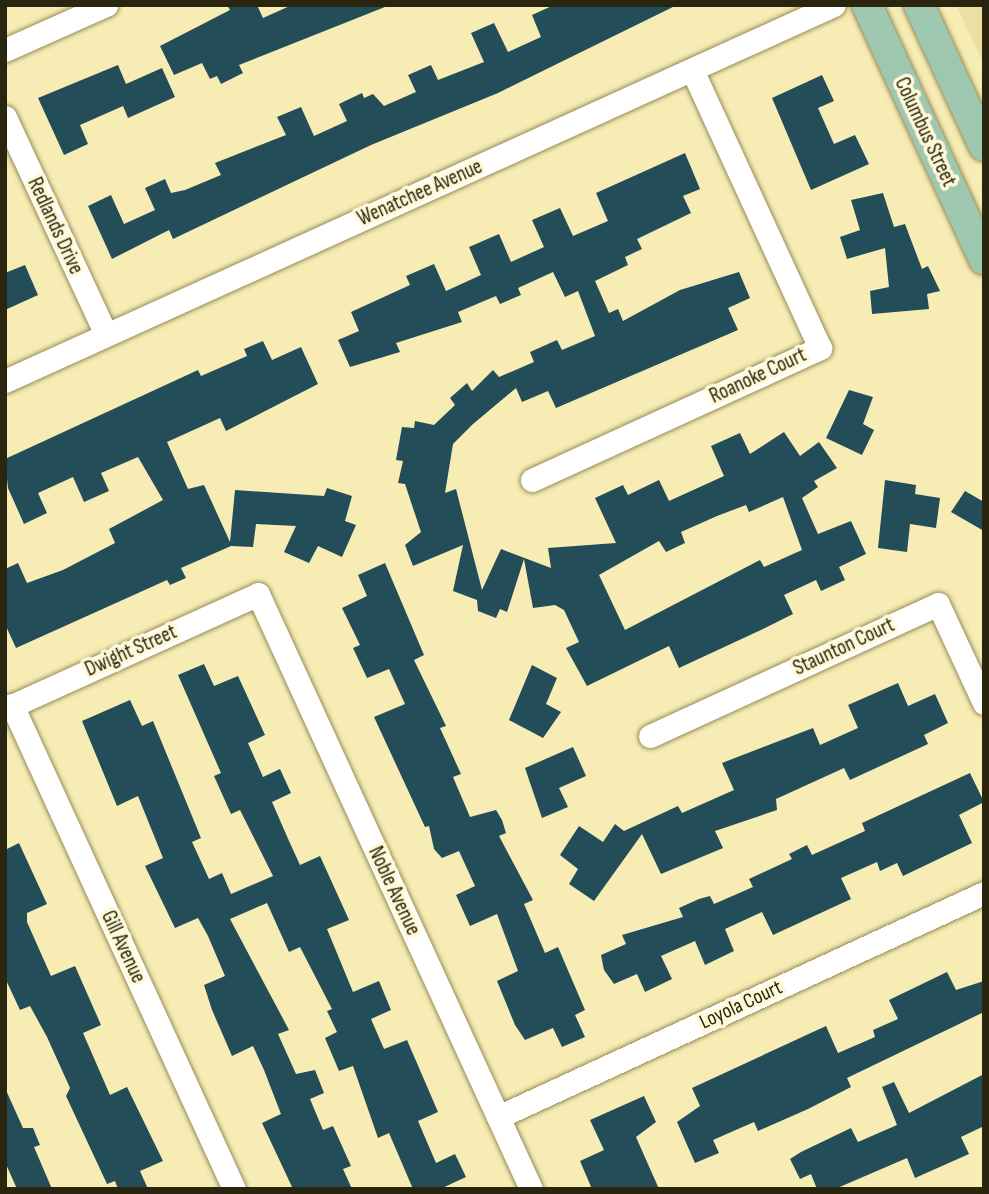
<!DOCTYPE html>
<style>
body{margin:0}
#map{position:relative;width:989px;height:1194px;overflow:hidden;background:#f7ecb4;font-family:"Sofia Sans Condensed",sans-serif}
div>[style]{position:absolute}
.built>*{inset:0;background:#ece0a0}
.building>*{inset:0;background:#224d59}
.roads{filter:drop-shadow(0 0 2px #968b57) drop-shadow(0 0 2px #968b57)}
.minor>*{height:23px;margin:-11.5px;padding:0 11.5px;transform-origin:11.5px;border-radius:11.5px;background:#fff}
.major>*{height:30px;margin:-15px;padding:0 15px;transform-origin:15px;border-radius:15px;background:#9ec7b0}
span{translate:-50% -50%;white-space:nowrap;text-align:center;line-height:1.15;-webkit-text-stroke:7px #fff9d7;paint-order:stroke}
.street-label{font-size:21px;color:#29250f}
.frame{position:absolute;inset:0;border:7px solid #29250f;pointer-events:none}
</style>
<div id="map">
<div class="built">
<i style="clip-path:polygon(956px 5px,984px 5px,984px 65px)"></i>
</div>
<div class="building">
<i style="clip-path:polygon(227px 5px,257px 5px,263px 18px,292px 5px,390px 5px,239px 65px,243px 73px,221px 84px,217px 76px,210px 79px,202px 63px,174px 75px,160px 46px,230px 10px)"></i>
<i style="clip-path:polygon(554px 5px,677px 5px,498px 93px,371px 145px,173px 239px,169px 230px,112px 259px,88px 206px,111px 195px,124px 224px,155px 210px,145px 188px,165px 179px,171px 193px,185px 190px,221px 175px,215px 163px,286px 135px,277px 117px,301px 107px,314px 136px,347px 121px,339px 104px,362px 93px,364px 98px,373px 94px,384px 106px,416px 92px,408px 75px,431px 65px,438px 80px,484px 62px,471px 33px,494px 23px,508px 52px,541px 37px,532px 15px)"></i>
<i style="clip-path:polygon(118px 65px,126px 84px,162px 68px,175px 97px,128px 118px,123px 106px,80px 125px,88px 144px,64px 155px,38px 98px)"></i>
<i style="clip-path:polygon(822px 75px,834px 101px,818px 108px,834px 144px,855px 135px,869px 164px,811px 190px,772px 98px)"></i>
<i style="clip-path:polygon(evenodd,685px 153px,700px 189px,683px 196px,691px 213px,637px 239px,642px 249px,625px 257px,628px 265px,595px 281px,609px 313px,618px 309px,623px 321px,680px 290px,739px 272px,750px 298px,728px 308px,738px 330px,556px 408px,548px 391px,522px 402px,516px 388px,473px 424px,453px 444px,445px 493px,456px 489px,482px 590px,501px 549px,551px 568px,548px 548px,616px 543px,595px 498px,623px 485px,628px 495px,659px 480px,669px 501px,724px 476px,711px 446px,740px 433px,750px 454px,784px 432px,800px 456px,819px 442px,837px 468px,814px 481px,818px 487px,802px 498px,818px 534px,851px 521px,866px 554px,839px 567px,845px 580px,821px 591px,816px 580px,784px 595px,793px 614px,763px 629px,679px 668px,669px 646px,587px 686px,566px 648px,579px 642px,564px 610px,555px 605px,533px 608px,524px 559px,507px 612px,500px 609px,496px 618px,478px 611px,477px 600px,453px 591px,463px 545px,413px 566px,405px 545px,421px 532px,405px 484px,398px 483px,403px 461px,396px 460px,402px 427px,414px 428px,415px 421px,434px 425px,455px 405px,450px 398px,467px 383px,472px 391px,493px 370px,499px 377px,534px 362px,530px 352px,557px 340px,562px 350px,595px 336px,578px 291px,565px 297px,553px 272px,518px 288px,521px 295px,500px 304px,496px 296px,458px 312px,462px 322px,396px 343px,400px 352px,350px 367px,338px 340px,359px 331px,351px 312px,410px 285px,406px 276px,434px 264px,446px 291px,481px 275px,469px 247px,499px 234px,511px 262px,544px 247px,532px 220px,560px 208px,573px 236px,608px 221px,596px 193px,685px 153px,783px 497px,802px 550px,764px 567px,760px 560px,625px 630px,599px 575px,659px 541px,666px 552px,685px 543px,681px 532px,717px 516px,746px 505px,749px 512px,783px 497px)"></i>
<i style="clip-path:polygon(883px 193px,894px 227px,905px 224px,922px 269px,928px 266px,940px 291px,927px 294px,929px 309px,872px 314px,870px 291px,889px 287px,885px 248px,847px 259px,840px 237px,860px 230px,851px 200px)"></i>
<i style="clip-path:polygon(25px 265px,38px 295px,5px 310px,5px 273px)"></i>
<i style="clip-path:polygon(263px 341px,272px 360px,301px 347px,318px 384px,226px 431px,220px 418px,167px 442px,188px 489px,204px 485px,230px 542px,235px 490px,324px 496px,327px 488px,352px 496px,345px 521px,356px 525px,342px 557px,318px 546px,309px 563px,284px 552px,296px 526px,256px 524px,253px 547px,231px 546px,181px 568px,186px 578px,170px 585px,167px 580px,16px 648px,5px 624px,5px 569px,18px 563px,27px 583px,63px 570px,115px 543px,109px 529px,163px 500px,138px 457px,101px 473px,109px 491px,84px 502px,73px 477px,38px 493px,47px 513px,24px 524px,8px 488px,5px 459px,198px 370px,201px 376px,247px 356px,244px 349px)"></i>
<i style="clip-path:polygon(849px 390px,873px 397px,863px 424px,874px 430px,862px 455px,826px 438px)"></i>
<i style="clip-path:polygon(885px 480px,916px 485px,915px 494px,940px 498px,936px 528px,910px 524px,907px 552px,878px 548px)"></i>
<i style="clip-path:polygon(965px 491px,984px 502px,984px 531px,951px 512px)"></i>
<i style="clip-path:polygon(385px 563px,424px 655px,414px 660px,446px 726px,440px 728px,461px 774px,453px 777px,470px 817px,496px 810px,502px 820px,506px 833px,499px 836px,533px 900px,524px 904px,545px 953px,558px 947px,585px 1010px,575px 1015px,585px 1037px,562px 1047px,553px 1028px,525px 1040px,515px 1025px,497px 981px,518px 971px,497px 914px,470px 926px,456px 895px,475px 886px,459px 851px,442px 858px,434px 849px,429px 826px,425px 827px,374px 717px,405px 704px,389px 669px,367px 678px,353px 648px,360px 645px,342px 608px,367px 596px,358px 575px)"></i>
<i style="clip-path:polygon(204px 664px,214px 686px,238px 676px,265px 735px,248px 743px,263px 777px,280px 769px,291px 793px,272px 802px,289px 841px,300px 865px,320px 856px,349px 920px,327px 929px,353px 992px,379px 981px,391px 1010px,371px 1019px,384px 1049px,407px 1040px,438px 1112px,418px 1121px,436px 1163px,455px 1154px,466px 1177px,440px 1189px,413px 1189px,389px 1133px,378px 1138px,353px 1066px,339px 1071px,325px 1038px,337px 1032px,327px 1011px,332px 1009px,300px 947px,289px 952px,267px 903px,230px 919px,289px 1030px,278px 1034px,296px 1074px,315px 1070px,324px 1093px,310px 1099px,323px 1130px,333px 1126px,351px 1166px,343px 1169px,352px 1189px,293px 1189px,262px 1123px,281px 1114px,264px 1070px,253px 1046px,232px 1056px,212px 1010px,204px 985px,225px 976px,208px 936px,198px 918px,175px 928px,145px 866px,163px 858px,138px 796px,117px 806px,82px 721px,130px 700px,142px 726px,153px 721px,201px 838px,192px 842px,209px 879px,222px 873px,231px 894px,273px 876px,240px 810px,231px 814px,214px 776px,221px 773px,178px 675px)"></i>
<i style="clip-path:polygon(532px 665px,557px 678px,546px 704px,561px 712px,543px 738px,509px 720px)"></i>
<i style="clip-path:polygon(898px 683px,908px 706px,935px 694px,948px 723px,924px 735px,928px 744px,850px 780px,844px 768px,776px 799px,777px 810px,715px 831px,723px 848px,661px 874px,642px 834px,594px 901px,569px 884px,578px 869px,560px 855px,579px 826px,603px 842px,615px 824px,624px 831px,678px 806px,682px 813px,734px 790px,722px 763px,813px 728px,820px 745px,858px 728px,848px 705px)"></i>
<i style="clip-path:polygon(573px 747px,586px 776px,559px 788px,568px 807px,542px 818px,525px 768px)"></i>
<i style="clip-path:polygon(970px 773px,984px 802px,959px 815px,972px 843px,903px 876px,897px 863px,880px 871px,877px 862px,841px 878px,851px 899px,773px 935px,762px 912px,725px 929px,734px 951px,705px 965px,695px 941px,661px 956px,672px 979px,645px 992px,637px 974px,614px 984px,604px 970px,601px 955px,626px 944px,622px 935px,683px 917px,679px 908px,699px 899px,710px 896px,714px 904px,753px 887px,749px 879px,792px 859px,789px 854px,807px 845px,812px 855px,865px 831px,862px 823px)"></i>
<i style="clip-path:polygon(19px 843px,47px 904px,27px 913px,27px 922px,51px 976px,75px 966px,101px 1025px,83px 1033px,110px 1095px,127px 1087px,163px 1161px,140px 1171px,148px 1189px,118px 1189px,115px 1181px,107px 1184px,66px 1096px,70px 1088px,47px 1037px,30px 1006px,20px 1010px,5px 978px,5px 850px)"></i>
<i style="clip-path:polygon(947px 972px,956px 990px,984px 981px,984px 1012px,847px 1078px,851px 1087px,808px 1109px,758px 1131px,754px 1122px,713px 1140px,719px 1153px,695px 1163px,677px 1122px,700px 1106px,692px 1088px,826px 1026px,838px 1053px,875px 1037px,873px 1030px,898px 1019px,889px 1000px)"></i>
<i style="clip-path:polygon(984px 1074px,984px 1126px,961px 1137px,969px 1154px,915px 1178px,907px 1158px,835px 1189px,817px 1189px,811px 1174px,800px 1179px,790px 1159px,801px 1152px,851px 1128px,858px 1142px,897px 1125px,882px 1087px,894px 1082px,909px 1113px)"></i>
<i style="clip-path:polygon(5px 1088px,23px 1128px,33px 1128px,40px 1145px,34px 1147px,52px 1189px,17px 1189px,5px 1162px)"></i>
<i style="clip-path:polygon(644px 1096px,656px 1122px,636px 1137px,659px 1189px,592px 1189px,580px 1161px,604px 1150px,590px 1120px)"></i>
</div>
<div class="roads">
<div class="minor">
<i style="left:5px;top:50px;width:111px;rotate:-24deg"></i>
<i style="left:5px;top:117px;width:240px;rotate:65.1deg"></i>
<i style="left:5px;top:381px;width:910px;rotate:-24.4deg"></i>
<i style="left:532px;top:480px;width:317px;rotate:-24.6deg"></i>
<i style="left:820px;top:348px;width:306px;rotate:-114.7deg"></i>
<i style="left:12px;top:705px;width:532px;rotate:65.36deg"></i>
<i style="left:5px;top:709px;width:278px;rotate:-24.4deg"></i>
<i style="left:258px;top:594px;width:655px;rotate:65.35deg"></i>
<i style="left:650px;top:736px;width:317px;rotate:-24.6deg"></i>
<i style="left:938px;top:604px;width:109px;rotate:65.1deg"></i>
<i style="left:498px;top:1117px;width:535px;rotate:-24.75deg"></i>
</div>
<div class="major">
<i style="left:867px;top:5px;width:280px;rotate:65.3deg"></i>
<i style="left:919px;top:5px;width:155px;rotate:65.3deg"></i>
</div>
</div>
<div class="street-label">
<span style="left:925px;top:132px;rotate:65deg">Columbus Street</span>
<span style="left:420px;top:193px;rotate:-24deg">Wenatchee Avenue</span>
<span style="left:55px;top:226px;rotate:65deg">Redlands Drive</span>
<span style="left:758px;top:376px;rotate:-25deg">Roanoke Court</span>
<span style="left:844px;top:647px;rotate:-25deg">Staunton Court</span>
<span style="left:131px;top:651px;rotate:-24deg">Dwight Street</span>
<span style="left:394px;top:891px;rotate:65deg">Noble Avenue</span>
<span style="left:123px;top:947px;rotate:65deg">Gill Avenue</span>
<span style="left:741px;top:1005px;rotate:-25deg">Loyola Court</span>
</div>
<div class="frame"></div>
</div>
